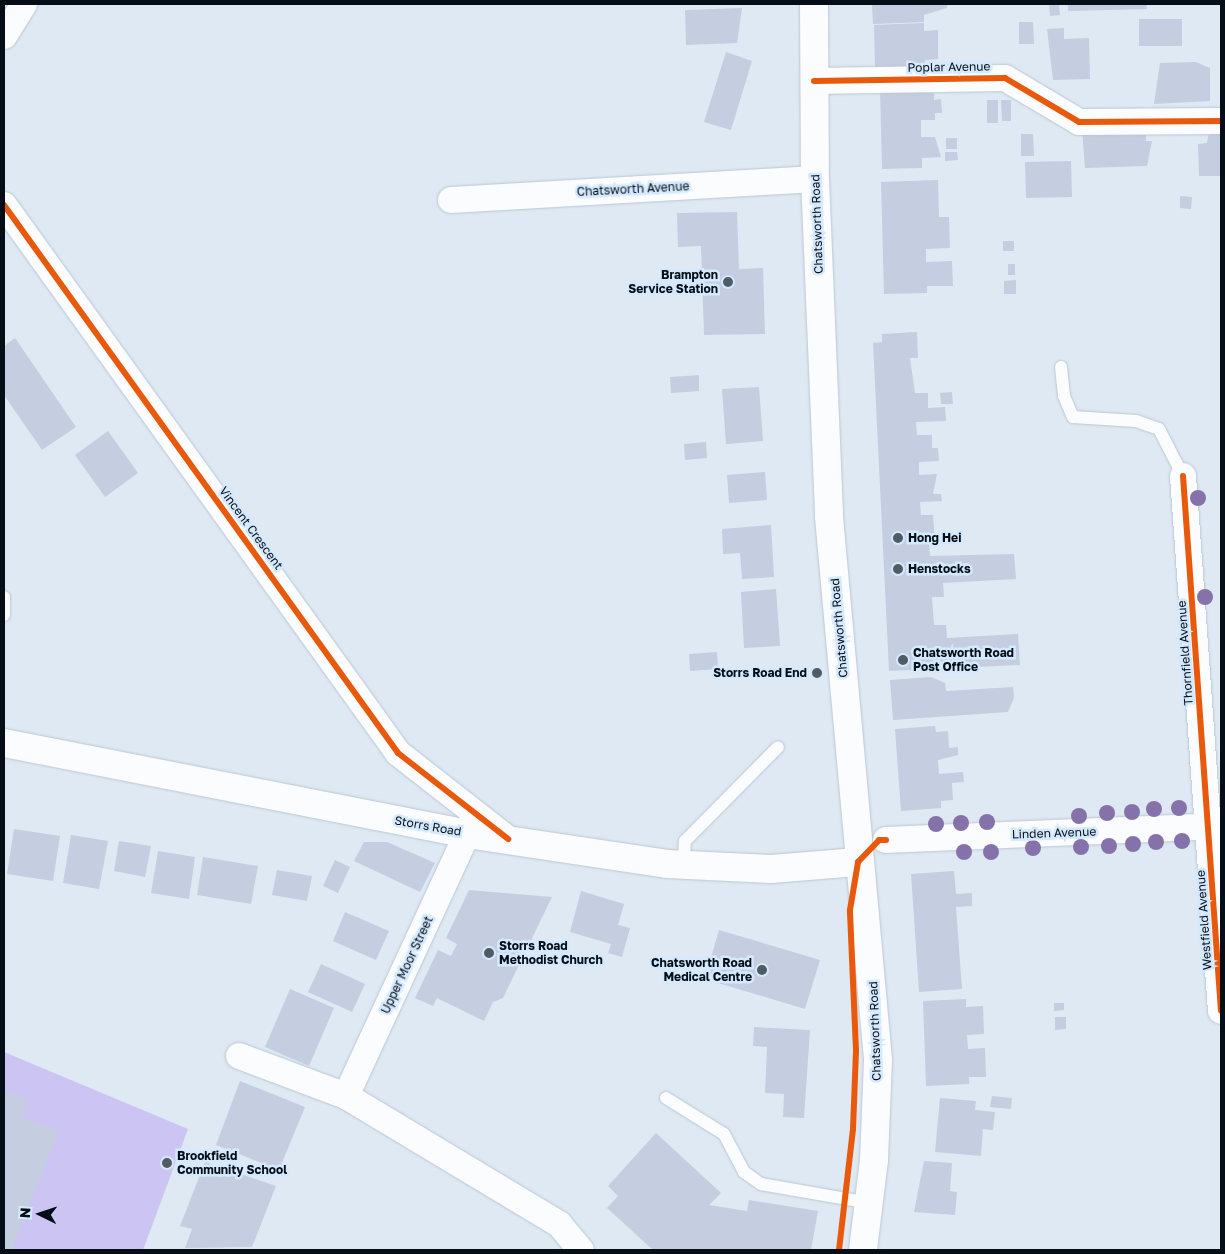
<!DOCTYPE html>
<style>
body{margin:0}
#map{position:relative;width:1225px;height:1254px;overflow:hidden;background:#dee9f4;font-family:"Golos Text",sans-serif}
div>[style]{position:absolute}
.green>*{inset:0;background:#ccc4f2}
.building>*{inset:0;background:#c5cde1}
.roads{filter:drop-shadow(0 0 1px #bcc6d0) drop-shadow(0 0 1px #bcc6d0)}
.lane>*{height:12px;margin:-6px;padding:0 6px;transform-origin:6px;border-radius:6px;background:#fafcfd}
.street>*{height:26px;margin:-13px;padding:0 13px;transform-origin:13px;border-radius:13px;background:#fafcfd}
.secondary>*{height:28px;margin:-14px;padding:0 14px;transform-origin:14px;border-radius:14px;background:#fafcfd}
.highway>*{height:28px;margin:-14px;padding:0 14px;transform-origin:14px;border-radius:14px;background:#fafcfd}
.cycleway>*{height:6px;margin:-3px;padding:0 3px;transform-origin:3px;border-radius:3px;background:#e8590c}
.trees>*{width:16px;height:16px;margin:-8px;border-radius:50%;background:#8672ab}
.dots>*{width:14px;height:14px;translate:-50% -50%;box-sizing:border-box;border:2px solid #d4e9fe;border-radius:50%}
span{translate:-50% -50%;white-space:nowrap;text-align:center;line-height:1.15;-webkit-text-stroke:5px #d4e9fe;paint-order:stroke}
.street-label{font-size:12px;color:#050e16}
.poi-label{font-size:12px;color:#050e16;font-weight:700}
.right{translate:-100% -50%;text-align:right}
.left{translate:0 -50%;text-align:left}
.frame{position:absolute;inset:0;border:5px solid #050e16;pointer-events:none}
.north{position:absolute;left:15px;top:1189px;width:50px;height:50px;-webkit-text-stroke:4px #d4e9fe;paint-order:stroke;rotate:274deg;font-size:14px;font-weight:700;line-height:20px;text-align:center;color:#050e16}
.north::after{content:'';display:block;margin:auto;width:18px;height:22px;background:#050e16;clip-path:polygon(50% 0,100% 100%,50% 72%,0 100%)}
</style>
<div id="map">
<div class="green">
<i style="clip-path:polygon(4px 1052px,188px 1129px,143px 1250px,4px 1250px)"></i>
</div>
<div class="building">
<i style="clip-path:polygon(872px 4px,947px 4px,947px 8px,924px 15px,924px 22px,873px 24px)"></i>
<i style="clip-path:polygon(1049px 4px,1059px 4px,1060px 15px,1050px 16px)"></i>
<i style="clip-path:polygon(1068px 4px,1146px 4px,1147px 9px,1068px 11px)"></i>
<i style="clip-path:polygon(742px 8px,737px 43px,686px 45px,685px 10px)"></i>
<i style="clip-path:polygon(1139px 19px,1182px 19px,1182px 46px,1139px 46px)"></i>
<i style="clip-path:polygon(1019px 22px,1033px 22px,1034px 44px,1019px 44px)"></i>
<i style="clip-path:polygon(924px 23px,924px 31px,938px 30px,938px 59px,925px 60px,925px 67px,875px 68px,874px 25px)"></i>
<i style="clip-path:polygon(1064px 28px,1064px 39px,1089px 38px,1090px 79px,1053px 80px,1047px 29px)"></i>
<i style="clip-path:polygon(726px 52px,752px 61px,731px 130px,704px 122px)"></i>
<i style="clip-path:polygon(1196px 62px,1210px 68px,1210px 101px,1154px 104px,1160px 63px)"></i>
<i style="clip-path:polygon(920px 86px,920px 93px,934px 93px,934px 100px,941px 99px,942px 113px,935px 113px,935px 120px,921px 120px,921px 137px,935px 137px,941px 157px,922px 158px,922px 168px,882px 169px,880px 88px)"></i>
<i style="clip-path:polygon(987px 100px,998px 100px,998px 123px,987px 123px)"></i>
<i style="clip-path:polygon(1001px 100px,1011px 100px,1011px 121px,1002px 121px)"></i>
<i style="clip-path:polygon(1082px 129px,1146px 131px,1146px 141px,1152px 141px,1147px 166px,1085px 168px)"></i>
<i style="clip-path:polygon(1209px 131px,1221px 131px,1221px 176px,1199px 176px,1198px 144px,1207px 143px)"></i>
<i style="clip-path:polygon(1021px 134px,1033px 134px,1034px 156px,1021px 156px)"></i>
<i style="clip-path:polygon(946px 138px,957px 138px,957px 149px,946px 149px)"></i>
<i style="clip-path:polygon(945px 152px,957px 152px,958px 160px,945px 161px)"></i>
<i style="clip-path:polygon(1071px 161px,1072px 197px,1026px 198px,1025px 162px)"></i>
<i style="clip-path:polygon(938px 180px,939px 217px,949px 217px,950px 248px,926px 249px,926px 262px,952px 261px,953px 286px,927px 286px,927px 293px,884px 294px,881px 182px)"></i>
<i style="clip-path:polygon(1180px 196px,1192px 197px,1191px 209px,1180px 208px)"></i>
<i style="clip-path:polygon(737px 212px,739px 269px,763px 268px,765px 334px,704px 335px,701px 246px,678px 247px,677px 213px)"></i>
<i style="clip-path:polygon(1003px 241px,1014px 241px,1014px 251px,1003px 251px)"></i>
<i style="clip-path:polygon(1008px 264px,1015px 264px,1015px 275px,1008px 275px)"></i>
<i style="clip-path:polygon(1016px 280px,1016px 294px,1004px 294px,1004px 281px)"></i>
<i style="clip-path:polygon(917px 332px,918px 358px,910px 358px,915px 393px,928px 393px,928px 408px,945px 407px,946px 421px,916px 422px,917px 435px,932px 435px,932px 448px,938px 448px,939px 461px,919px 462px,919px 475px,937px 474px,933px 494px,941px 494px,942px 501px,920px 502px,921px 515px,933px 515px,935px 542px,929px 542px,930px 556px,1014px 554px,1016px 579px,943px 583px,944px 597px,932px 597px,934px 625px,946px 625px,947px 638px,1018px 634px,1020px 665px,889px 671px,873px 343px,882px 342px,882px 334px)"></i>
<i style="clip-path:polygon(15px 338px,76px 427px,42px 450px,4px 395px,4px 346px)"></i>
<i style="clip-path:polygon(699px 375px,699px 391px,671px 393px,670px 377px)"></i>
<i style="clip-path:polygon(759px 387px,763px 441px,726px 444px,722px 389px)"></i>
<i style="clip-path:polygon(952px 392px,953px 404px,941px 404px,940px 393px)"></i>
<i style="clip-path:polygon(108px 431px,138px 473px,105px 497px,75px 455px)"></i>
<i style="clip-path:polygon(706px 442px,707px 458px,685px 460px,684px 444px)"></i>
<i style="clip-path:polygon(765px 472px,767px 500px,729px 503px,727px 475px)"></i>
<i style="clip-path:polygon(771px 525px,774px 577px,742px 579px,740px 553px,723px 554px,722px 529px)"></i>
<i style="clip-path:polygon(776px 589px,780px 646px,744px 648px,741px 592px)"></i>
<i style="clip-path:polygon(717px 652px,718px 669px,690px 671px,689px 654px)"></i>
<i style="clip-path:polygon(931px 677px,945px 683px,946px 691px,1013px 687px,1014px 698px,1008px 712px,893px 720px,890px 680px)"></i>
<i style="clip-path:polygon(935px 726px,936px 732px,948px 731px,949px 748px,958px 747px,958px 755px,938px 760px,939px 774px,963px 772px,964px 782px,952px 783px,953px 800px,941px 801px,941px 808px,901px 811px,895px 729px)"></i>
<i style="clip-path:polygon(14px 829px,60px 836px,53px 881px,7px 874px)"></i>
<i style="clip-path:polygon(71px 835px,108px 841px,99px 889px,63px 883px)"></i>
<i style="clip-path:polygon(119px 841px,151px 846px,145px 877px,114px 871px)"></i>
<i style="clip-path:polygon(364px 842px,387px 842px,435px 863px,420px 892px,354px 861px)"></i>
<i style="clip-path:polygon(158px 851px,195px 857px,189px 899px,151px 893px)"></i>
<i style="clip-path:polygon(203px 857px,258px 866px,251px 904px,197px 895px)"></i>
<i style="clip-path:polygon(335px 860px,350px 867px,338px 893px,323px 886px)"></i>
<i style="clip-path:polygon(277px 870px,312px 876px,307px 901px,272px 895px)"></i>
<i style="clip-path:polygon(954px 871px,956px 894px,972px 893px,972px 906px,956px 907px,962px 989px,919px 992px,911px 874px)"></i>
<i style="clip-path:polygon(469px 890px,552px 897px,503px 998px,493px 1002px,484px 1021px,437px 998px,433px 1006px,415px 998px,438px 950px,451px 956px,457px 944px,446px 938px)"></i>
<i style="clip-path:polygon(581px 891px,624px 904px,618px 925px,630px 928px,622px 957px,608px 953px,611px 944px,570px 932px)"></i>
<i style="clip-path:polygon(345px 912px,389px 931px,376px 960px,333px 941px)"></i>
<i style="clip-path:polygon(719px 930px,820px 960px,805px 1009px,705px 979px)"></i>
<i style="clip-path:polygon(321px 964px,365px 984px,352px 1012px,308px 992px)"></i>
<i style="clip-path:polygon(290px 989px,334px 1008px,309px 1066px,265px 1047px)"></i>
<i style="clip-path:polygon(966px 999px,966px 1007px,983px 1006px,984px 1034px,967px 1035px,968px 1049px,985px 1048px,986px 1077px,969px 1077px,969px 1084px,926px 1086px,923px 1001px)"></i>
<i style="clip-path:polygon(1054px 1003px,1064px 1003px,1064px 1010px,1054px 1011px)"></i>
<i style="clip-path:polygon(1055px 1017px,1066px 1017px,1066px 1029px,1055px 1030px)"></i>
<i style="clip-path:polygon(754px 1027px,810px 1030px,804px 1118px,783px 1117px,784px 1094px,765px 1093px,767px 1047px,753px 1046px)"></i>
<i style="clip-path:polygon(240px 1081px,305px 1107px,279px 1170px,216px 1145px)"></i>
<i style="clip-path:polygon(4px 1091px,28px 1100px,22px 1118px,59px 1131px,12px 1250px,4px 1250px)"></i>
<i style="clip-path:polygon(992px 1096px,1012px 1098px,1011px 1109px,990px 1107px)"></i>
<i style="clip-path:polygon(940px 1098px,976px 1101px,975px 1110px,995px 1112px,993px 1130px,983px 1129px,981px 1156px,935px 1152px)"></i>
<i style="clip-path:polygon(656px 1133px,721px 1193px,709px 1205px,747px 1211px,749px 1200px,818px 1211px,811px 1250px,653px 1250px,607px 1208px,618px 1196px,608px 1186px)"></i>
<i style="clip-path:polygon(924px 1161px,952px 1163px,950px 1191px,957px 1192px,955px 1215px,914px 1212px)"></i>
<i style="clip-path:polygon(205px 1162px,276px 1186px,252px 1247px,185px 1248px,192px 1229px,180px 1226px)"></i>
</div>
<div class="roads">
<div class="lane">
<i style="left:1061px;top:367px;width:29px;rotate:84deg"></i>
<i style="left:1064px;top:396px;width:23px;rotate:67deg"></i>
<i style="left:1073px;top:417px;width:63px;rotate:3.6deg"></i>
<i style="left:1136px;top:421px;width:24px;rotate:19deg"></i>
<i style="left:1159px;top:429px;width:53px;rotate:62.9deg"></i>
<i style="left:4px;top:597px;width:18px;rotate:90deg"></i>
<i style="left:684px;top:865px;width:24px;rotate:-88deg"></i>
<i style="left:685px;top:841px;width:132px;rotate:-45.3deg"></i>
<i style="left:666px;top:1098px;width:68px;rotate:31.8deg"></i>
<i style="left:724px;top:1134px;width:43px;rotate:62.2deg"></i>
<i style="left:744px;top:1172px;width:21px;rotate:35deg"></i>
<i style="left:761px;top:1184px;width:111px;rotate:9.9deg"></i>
</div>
<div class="street">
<i style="left:4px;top:36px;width:38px;rotate:-58deg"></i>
<i style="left:814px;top:81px;width:191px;rotate:-0.9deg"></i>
<i style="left:1005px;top:78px;width:86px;rotate:30.7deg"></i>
<i style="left:1079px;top:122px;width:142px;rotate:-0.4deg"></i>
<i style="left:451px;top:200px;width:365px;rotate:-3.3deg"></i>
<i style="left:4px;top:205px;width:675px;rotate:54.28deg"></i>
<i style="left:398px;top:753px;width:140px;rotate:38deg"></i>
<i style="left:1183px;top:476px;width:536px;rotate:85.94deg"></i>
<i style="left:886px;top:840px;width:335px;rotate:-2.4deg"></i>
<i style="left:239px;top:1056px;width:114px;rotate:20.5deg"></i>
<i style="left:346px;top:1096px;width:249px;rotate:31deg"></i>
<i style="left:559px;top:1224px;width:34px;rotate:50deg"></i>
<i style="left:346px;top:1096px;width:289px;rotate:-65.2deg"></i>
</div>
<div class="secondary">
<i style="left:4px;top:743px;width:472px;rotate:11.1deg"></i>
<i style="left:467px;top:834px;width:202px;rotate:8.5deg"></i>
<i style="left:667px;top:864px;width:104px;rotate:2.8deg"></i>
<i style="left:771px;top:869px;width:87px;rotate:-4.6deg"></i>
</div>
<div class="highway">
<i style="left:814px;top:4px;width:175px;rotate:89.7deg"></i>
<i style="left:815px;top:179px;width:338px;rotate:87.6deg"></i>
<i style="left:829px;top:517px;width:545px;rotate:84.84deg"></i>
<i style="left:878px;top:1060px;width:100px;rotate:92.3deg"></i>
<i style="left:874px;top:1160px;width:91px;rotate:97deg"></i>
</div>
</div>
<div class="cycleway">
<i style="left:814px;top:81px;width:191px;rotate:-0.9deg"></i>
<i style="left:1005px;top:78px;width:86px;rotate:30.7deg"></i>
<i style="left:1079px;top:122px;width:142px;rotate:-0.4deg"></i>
<i style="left:4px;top:205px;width:675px;rotate:54.28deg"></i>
<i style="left:398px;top:753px;width:140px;rotate:38deg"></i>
<i style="left:1183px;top:476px;width:536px;rotate:85.94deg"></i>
<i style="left:839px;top:1250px;width:122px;rotate:-83.4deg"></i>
<i style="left:853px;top:1129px;width:79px;rotate:-87.8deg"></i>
<i style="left:856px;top:1050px;width:140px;rotate:-92.5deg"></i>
<i style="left:850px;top:910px;width:49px;rotate:-80.5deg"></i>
<i style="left:858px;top:862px;width:30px;rotate:-46deg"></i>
<i style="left:879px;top:840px;width:7px"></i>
</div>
<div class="trees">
<i style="left:1198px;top:498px"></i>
<i style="left:1205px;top:597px"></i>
<i style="left:1179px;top:808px"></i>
<i style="left:1154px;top:809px"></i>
<i style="left:1132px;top:812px"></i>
<i style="left:1107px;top:813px"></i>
<i style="left:1079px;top:816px"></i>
<i style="left:987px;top:822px"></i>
<i style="left:961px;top:823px"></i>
<i style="left:936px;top:824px"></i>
<i style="left:1182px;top:841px"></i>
<i style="left:1156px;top:842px"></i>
<i style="left:1133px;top:844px"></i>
<i style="left:1109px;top:846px"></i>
<i style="left:1081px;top:847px"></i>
<i style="left:1033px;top:848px"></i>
<i style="left:964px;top:852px"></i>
<i style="left:991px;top:852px"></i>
</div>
<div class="dots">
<i style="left:728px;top:282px;background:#515b64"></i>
<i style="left:898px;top:538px;background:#515b64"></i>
<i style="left:898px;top:569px;background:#515b64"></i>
<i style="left:903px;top:660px;background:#515b64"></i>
<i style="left:817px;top:673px;background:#515b64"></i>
<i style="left:489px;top:953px;background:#515b64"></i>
<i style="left:762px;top:970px;background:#515b64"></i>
<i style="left:167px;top:1163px;background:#515b64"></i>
</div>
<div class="street-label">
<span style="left:949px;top:67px;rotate:-1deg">Poplar Avenue</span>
<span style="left:633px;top:189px;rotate:-3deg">Chatsworth Avenue</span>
<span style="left:817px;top:224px;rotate:-92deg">Chatsworth Road</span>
<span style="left:251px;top:528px;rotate:54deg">Vincent Crescent</span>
<span style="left:839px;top:628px;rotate:-95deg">Chatsworth Road</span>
<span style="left:1185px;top:653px;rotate:-94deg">Thornfield Avenue</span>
<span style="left:428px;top:826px;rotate:10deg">Storrs Road</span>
<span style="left:1054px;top:833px;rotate:-2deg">Linden Avenue</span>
<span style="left:1204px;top:920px;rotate:-94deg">Westfield Avenue</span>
<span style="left:407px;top:965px;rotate:-65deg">Upper Moor Street</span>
<span style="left:875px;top:1031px;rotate:-92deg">Chatsworth Road</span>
</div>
<div class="poi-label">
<span class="right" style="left:718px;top:282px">Brampton<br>Service Station</span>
<span class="left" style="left:908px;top:538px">Hong Hei</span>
<span class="left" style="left:908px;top:569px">Henstocks</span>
<span class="left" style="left:913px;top:660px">Chatsworth Road<br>Post Office</span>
<span class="right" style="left:807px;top:673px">Storrs Road End</span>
<span class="left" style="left:499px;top:953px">Storrs Road<br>Methodist Church</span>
<span class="right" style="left:752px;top:970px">Chatsworth Road<br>Medical Centre</span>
<span class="left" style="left:177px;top:1163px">Brookfield<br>Community School</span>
</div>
<div class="frame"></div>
<div class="north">N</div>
</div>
